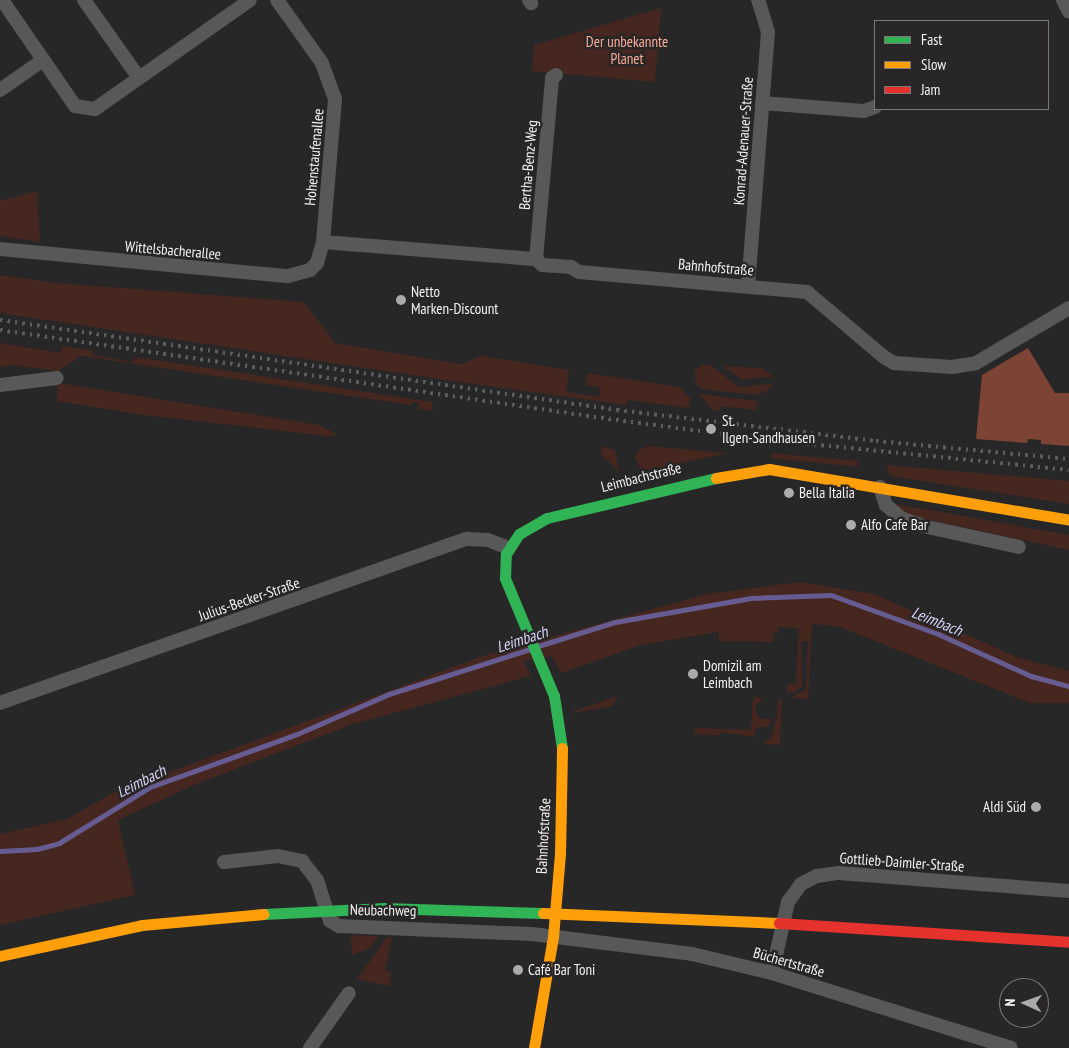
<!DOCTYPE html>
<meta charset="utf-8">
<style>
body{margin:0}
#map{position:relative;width:1069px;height:1048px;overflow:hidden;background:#272727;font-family:"PT Sans Narrow",sans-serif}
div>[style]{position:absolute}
.green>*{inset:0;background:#46271f}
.forest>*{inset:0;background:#7d4436}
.stream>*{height:5px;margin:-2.5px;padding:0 2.5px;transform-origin:2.5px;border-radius:2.5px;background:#675c92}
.street>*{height:14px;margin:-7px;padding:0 7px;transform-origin:7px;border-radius:7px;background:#585859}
.fast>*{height:11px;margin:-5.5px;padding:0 5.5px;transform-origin:5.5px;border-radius:5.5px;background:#30b455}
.slow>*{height:11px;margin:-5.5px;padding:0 5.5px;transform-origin:5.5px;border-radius:5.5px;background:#ff9f0a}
.jam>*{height:11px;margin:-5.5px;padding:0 5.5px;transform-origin:5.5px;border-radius:5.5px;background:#e5322d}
.rail>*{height:4px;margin-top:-2px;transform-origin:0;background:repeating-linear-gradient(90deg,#5d5d5d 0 2.5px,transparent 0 7.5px)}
.dots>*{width:14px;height:14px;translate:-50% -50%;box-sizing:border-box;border:2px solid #282627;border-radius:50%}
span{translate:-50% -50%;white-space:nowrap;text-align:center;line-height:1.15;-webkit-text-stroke:5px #282627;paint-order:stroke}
.park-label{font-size:15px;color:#fcac97}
.street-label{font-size:15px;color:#f3f1f2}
.poi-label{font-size:15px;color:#f3f1f2}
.left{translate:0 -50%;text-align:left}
.right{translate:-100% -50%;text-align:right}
.water-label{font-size:16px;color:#d7d2f6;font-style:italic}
.legend{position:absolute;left:874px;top:20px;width:175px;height:90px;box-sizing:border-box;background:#282627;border:1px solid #797778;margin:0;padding:6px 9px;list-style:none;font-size:15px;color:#f3f1f2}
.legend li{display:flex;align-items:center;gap:10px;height:25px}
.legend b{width:25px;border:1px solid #797778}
.north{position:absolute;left:999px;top:978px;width:50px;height:50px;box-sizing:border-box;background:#282627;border:1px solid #797778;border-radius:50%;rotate:272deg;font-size:14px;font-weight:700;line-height:20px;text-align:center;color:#f3f1f2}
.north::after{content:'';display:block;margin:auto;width:18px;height:22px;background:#acaaab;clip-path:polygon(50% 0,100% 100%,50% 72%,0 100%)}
</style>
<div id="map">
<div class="green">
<i style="clip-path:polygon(661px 8px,655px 82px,532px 71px,534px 45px)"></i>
<i style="clip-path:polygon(37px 191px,40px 242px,0 236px,0 201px)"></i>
<i style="clip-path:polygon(0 275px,56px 283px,304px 302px,335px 343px,461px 364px,481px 356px,569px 370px,566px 392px,599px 397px,600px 387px,586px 385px,587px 373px,680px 387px,690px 398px,689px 408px,627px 400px,626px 405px,445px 380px,0 313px)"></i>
<i style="clip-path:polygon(0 343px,61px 353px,63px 346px,93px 351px,93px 355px,132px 362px,136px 357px,432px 402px,433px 411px,418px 409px,419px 403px,412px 402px,411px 405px,81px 356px,58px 371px,11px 365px,0 367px)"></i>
<i style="clip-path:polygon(710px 365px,739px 387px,772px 384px,766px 392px,755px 395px,702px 389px,696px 384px,694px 372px,702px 365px)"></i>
<i style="clip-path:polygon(722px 366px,762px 368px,773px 377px,741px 379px)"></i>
<i style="clip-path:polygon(58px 383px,319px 425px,335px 433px,336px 437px,144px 415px,57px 401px)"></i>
<i style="clip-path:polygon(699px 394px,757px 401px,756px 410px,720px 406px,720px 411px,713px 410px)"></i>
<i style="clip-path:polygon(602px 446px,616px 451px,618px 471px,601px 454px)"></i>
<i style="clip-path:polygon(648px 446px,727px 453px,649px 470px,640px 468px,635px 457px,639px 449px)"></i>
<i style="clip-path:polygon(771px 453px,858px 461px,857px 467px,770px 458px)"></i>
<i style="clip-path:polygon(886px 465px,1069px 481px,1069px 504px,890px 476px)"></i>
<i style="clip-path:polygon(896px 504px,1069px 535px,1069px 550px,921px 518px,903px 512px)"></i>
<i style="clip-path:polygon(800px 582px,874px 594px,1019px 658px,1069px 671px,1069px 703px,1030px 703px,840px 627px,812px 624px,808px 699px,790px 698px,806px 689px,808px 641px,801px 642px,802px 686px,795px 692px,787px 693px,787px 684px,796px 684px,799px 628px,778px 627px,778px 633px,773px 633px,773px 642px,719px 641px,719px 632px,641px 645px,561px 673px,552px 656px,524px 661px,530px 676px,353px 724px,196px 784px,118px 820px,135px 895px,0 925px,0 834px,67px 819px,111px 794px,483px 656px,707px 594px)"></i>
<i style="clip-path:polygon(618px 696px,612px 706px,573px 713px,573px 707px,575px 711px)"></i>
<i style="clip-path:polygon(753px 697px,763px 698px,755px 706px,757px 715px,761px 719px,772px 719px,768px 727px,756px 727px,754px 737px,722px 732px,718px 735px,694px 734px,695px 728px,751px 730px)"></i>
<i style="clip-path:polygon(782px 697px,780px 745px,763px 744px,771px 738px,778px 713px,777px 703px)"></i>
<i style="clip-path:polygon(351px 935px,379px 936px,369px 949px,352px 955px)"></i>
<i style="clip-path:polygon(387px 937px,392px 938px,385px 970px,391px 972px,389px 986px,357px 979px)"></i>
</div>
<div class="forest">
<i style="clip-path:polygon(1028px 348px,1055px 393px,1069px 393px,1069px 446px,1041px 444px,1041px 440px,1028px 439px,1027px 443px,976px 439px,982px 375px)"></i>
</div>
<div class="stream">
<i style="left:538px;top:646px;width:81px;rotate:-17.3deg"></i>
<i style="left:615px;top:622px;width:138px;rotate:-10deg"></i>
<i style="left:751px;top:598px;width:80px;rotate:-2.1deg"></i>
<i style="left:831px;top:595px;width:114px;rotate:20deg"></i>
<i style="left:938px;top:634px;width:102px;rotate:24.3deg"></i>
<i style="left:1031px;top:676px;width:39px;rotate:15deg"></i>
<i style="left:0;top:851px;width:37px;rotate:-3deg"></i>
<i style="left:37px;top:849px;width:23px;rotate:-15deg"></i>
<i style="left:59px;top:843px;width:107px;rotate:-31.6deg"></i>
<i style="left:150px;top:787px;width:156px;rotate:-19.8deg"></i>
<i style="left:297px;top:734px;width:100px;rotate:-23.5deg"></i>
<i style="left:389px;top:694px;width:148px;rotate:-17.7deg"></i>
</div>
<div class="street">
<i style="left:2px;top:0;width:129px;rotate:55.4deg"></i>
<i style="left:75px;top:106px;width:20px;rotate:9deg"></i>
<i style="left:95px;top:109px;width:189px;rotate:-35.1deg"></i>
<i style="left:84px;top:0;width:95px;rotate:54.8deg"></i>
<i style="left:529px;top:0;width:4px;rotate:56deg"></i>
<i style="left:1063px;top:0;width:13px;rotate:63deg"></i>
<i style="left:0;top:90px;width:52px;rotate:-34.9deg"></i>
<i style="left:762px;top:103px;width:102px;rotate:4.5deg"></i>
<i style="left:864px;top:111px;width:12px;rotate:-20deg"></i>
<i style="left:323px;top:242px;width:214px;rotate:4.6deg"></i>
<i style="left:536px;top:259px;width:8px;rotate:45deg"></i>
<i style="left:542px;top:265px;width:29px;rotate:4deg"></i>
<i style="left:571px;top:267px;width:9px;rotate:32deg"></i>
<i style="left:579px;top:272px;width:229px;rotate:5deg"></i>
<i style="left:807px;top:292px;width:101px;rotate:40.2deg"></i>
<i style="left:884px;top:357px;width:12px;rotate:31deg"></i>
<i style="left:894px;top:363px;width:58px;rotate:3.9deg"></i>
<i style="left:952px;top:367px;width:24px;rotate:-9deg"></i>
<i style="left:976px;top:363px;width:108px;rotate:-30.6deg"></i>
<i style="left:0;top:249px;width:289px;rotate:5.4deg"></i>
<i style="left:288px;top:276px;width:23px;rotate:-15deg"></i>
<i style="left:310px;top:270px;width:10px;rotate:-45deg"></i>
<i style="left:317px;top:263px;width:22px;rotate:-74deg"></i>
<i style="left:323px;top:242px;width:144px;rotate:-85.2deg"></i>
<i style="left:335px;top:99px;width:38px;rotate:-110deg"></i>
<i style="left:322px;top:63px;width:77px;rotate:-125.5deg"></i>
<i style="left:536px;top:259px;width:182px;rotate:-84.9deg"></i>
<i style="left:552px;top:78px;width:5px;rotate:-37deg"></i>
<i style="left:748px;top:286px;width:255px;rotate:-85.5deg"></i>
<i style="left:768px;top:32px;width:34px;rotate:-107deg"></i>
<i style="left:0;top:385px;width:57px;rotate:-7deg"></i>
<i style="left:880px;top:487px;width:19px;rotate:72deg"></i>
<i style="left:886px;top:505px;width:20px;rotate:41deg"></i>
<i style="left:901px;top:518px;width:23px;rotate:20deg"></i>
<i style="left:923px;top:526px;width:98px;rotate:12.3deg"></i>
<i style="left:0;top:703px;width:495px;rotate:-19.4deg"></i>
<i style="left:467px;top:539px;width:21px;rotate:3deg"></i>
<i style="left:488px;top:540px;width:22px;rotate:21deg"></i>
<i style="left:224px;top:862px;width:54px;rotate:-6.3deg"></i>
<i style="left:278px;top:856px;width:25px;rotate:12deg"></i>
<i style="left:302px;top:861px;width:24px;rotate:52deg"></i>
<i style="left:317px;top:880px;width:43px;rotate:72.4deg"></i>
<i style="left:330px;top:921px;width:10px;rotate:29deg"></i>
<i style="left:339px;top:926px;width:193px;rotate:2.4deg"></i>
<i style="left:532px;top:934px;width:161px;rotate:7.1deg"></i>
<i style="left:692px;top:954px;width:82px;rotate:13.4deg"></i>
<i style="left:772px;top:973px;width:250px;rotate:17.4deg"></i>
<i style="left:772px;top:973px;width:73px;rotate:-77.3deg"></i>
<i style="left:788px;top:902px;width:22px;rotate:-54deg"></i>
<i style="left:801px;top:884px;width:18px;rotate:-27deg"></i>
<i style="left:817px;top:876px;width:22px;rotate:-8deg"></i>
<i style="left:839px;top:873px;width:231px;rotate:4.5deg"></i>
<i style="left:310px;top:1048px;width:67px;rotate:-54.7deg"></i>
</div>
<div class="fast">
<i style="left:562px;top:748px;width:53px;rotate:-98.7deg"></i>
<i style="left:554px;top:696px;width:128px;rotate:-112.6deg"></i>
<i style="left:505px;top:578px;width:24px;rotate:-88deg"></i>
<i style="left:506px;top:554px;width:24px;rotate:-57deg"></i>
<i style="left:519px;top:534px;width:32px;rotate:-30deg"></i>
<i style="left:547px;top:518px;width:174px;rotate:-13.3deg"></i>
<i style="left:264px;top:914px;width:120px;rotate:-2.9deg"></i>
<i style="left:384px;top:908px;width:159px;rotate:1.8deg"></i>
</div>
<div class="slow">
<i style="left:716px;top:478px;width:54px;rotate:-9.6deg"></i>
<i style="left:769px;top:469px;width:304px;rotate:9.6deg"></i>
<i style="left:543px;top:913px;width:236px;rotate:2.4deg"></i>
<i style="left:0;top:956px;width:145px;rotate:-12.3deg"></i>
<i style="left:142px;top:925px;width:122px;rotate:-5.2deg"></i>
<i style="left:534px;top:1048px;width:113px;rotate:-80.3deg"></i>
<i style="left:553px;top:937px;width:83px;rotate:-85.2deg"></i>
<i style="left:560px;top:854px;width:106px;rotate:-88.9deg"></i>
</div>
<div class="jam">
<i style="left:779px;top:923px;width:291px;rotate:3.7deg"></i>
</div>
<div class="rail">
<i style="left:0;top:320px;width:624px;rotate:8.3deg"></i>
<i style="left:617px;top:410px;width:261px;rotate:6.8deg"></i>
<i style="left:876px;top:441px;width:194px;rotate:5.3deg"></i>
<i style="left:0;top:330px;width:623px;rotate:8.31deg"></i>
<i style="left:616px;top:420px;width:154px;rotate:7.4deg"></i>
<i style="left:769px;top:440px;width:301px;rotate:5.7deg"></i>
</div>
<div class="dots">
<i style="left:401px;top:300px;background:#acaaab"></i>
<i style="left:711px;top:429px;background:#acaaab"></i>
<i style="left:789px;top:493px;background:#acaaab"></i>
<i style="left:851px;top:525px;background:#acaaab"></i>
<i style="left:693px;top:674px;background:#acaaab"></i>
<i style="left:1036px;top:807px;background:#acaaab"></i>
<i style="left:518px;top:970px;background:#acaaab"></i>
</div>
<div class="park-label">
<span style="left:627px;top:50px">Der unbekannte<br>Planet</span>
</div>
<div class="street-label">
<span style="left:743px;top:141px;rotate:-86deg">Konrad-Adenauer-Straße</span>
<span style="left:314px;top:157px;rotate:-85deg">Hohenstaufenallee</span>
<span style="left:528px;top:165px;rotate:-85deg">Bertha-Benz-Weg</span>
<span style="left:173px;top:250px;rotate:5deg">Wittelsbacherallee</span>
<span style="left:716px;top:267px;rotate:5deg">Bahnhofstraße</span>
<span style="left:641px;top:477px;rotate:-14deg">Leimbachstraße</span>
<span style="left:249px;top:599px;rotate:-19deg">Julius-Becker-Straße</span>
<span style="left:543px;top:836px;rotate:-87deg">Bahnhofstraße</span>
<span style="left:902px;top:862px;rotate:4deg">Gottlieb-Daimler-Straße</span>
<span style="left:383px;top:910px;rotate:1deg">Neubachweg</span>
<span style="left:789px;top:962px;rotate:16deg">Büchertstraße</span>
</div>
<div class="poi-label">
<span class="left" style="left:411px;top:300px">Netto<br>Marken-Discount</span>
<span class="left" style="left:722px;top:429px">St.<br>Ilgen-Sandhausen</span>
<span class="left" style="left:799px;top:493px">Bella Italia</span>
<span class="left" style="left:861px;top:525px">Alfo Cafe Bar</span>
<span class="left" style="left:703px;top:674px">Domizil am<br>Leimbach</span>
<span class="right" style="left:1026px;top:807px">Aldi Süd</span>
<span class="left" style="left:528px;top:970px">Café Bar Toni</span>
</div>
<div class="water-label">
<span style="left:937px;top:621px;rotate:22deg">Leimbach</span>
<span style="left:522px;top:639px;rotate:-18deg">Leimbach</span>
<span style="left:141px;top:781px;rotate:-27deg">Leimbach</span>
</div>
<ul class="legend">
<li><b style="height:6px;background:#30b455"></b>Fast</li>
<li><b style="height:6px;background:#ff9f0a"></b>Slow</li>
<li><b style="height:6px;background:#e5322d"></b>Jam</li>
</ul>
<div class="north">N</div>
</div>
